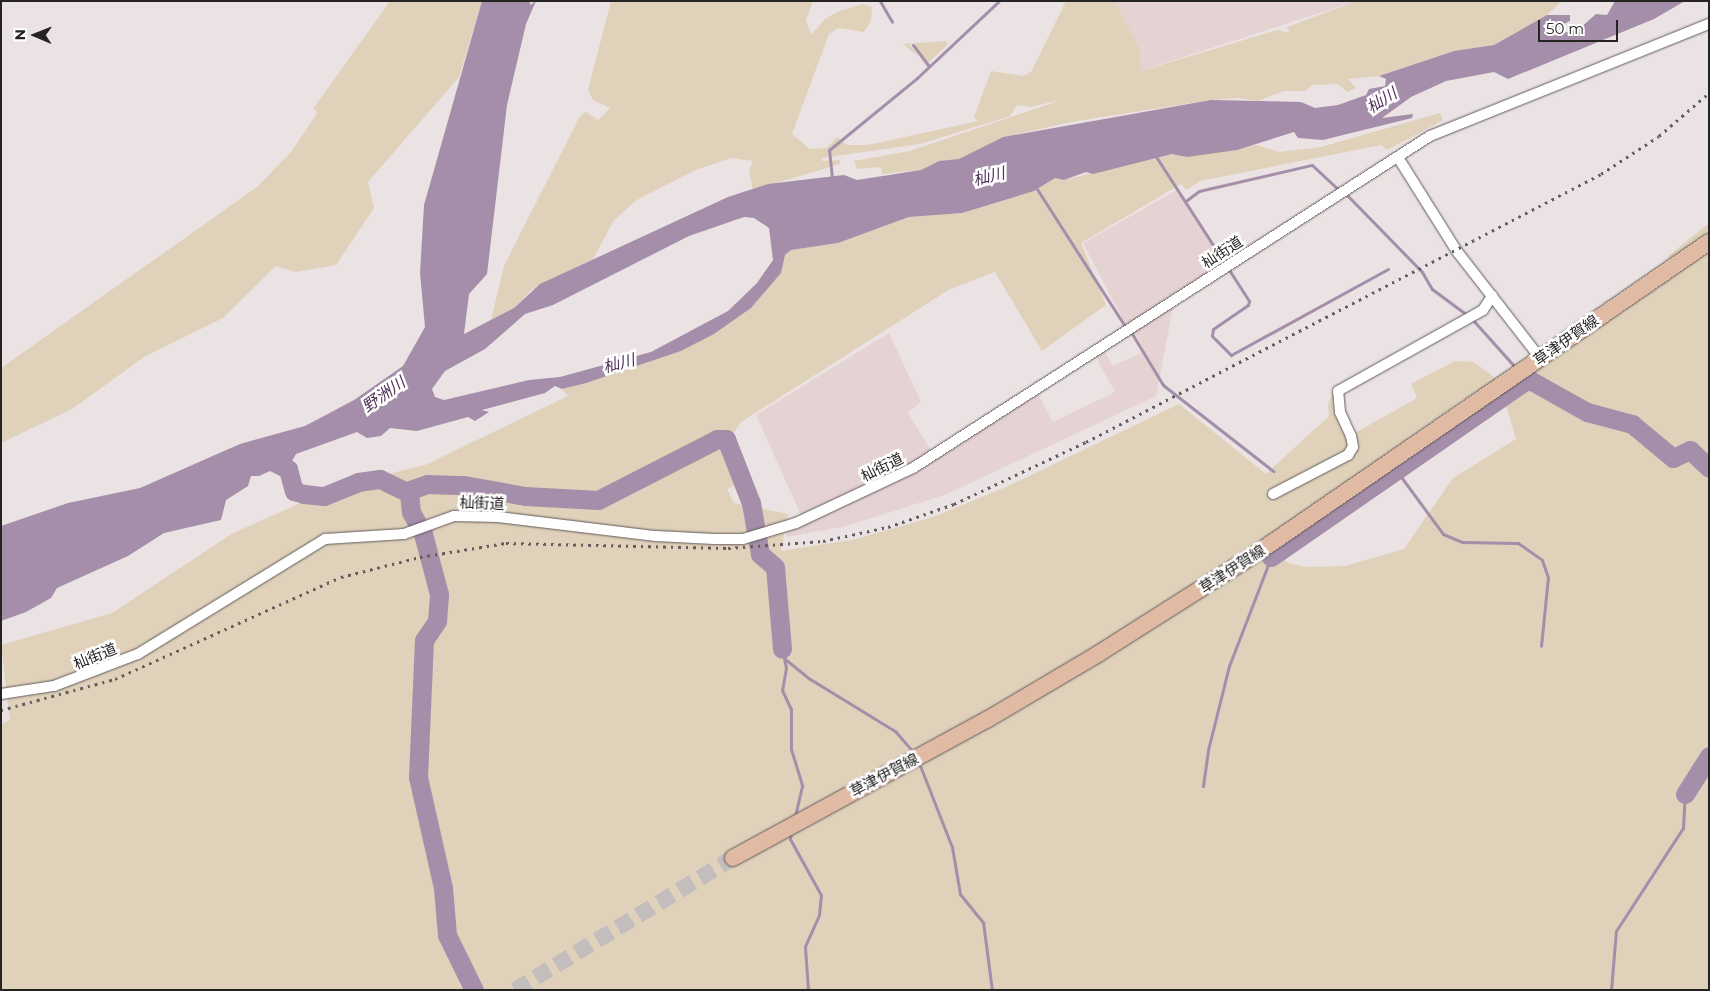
<!DOCTYPE html>
<meta charset="utf-8">
<style>
body{margin:0}
#map{position:relative;width:1710px;height:991px;overflow:hidden;background:#ebe3e3;font-family:Montserrat,"Noto Sans JP",sans-serif}
div>[style]{position:absolute}
.built>*{inset:0;background:#e4d3d2}
.green>*{inset:0;background:#dfd1ba}
.water>*{inset:0;background:#a48eaa}
.stream>*{height:3px;margin:-1.5px;padding:0 1.5px;transform-origin:1.5px;border-radius:1.5px;background:#a48eaa}
.river>*{height:19px;margin:-9.5px;padding:0 9.5px;transform-origin:9.5px;border-radius:9.5px;background:#a48eaa}
.primary-tunnel>*{height:16px;margin-top:-8px;transform-origin:0;background:repeating-linear-gradient(90deg,#c4bdbd 0 16px,transparent 0 24px)}
.roads{filter:drop-shadow(0 0 1px #615a5a) drop-shadow(0 0 1px #615a5a)}
.street>*{height:10px;margin:-5px;padding:0 5px;transform-origin:5px;border-radius:5px;background:#fff}
.primary>*{height:16px;margin:-8px;padding:0 8px;transform-origin:8px;border-radius:8px;background:#e1baa4}
.rail>*{height:3px;margin-top:-1.5px;transform-origin:0;background:repeating-linear-gradient(90deg,#625e5e 0 2.5px,transparent 0 7.5px)}
span{translate:-50% -50%;white-space:nowrap;text-align:center;line-height:1.15;-webkit-text-stroke:5px #fff;paint-order:stroke}
.street-label{font-size:15px;color:#262323}
.water-label{font-size:16px;color:#503058;font-style:italic}
.frame{position:absolute;inset:0;border:2px solid #262323;pointer-events:none}
.north{position:absolute;left:10px;top:10px;width:50px;height:50px;-webkit-text-stroke:4px #fff;paint-order:stroke;rotate:271deg;font-size:14px;font-weight:700;line-height:20px;text-align:center;color:#262323}
.north::after{content:'';display:block;margin:auto;width:18px;height:22px;background:#262323;clip-path:polygon(50% 0,100% 100%,50% 72%,0 100%)}
.scale{position:absolute;left:1538px;top:20px;width:80px;height:22px;box-sizing:border-box;border:2px solid #262323;border-top:0;padding-left:6px;font-size:15px;line-height:18px;white-space:nowrap;color:#262323;-webkit-text-stroke:4px #fff;paint-order:stroke}
</style>
<div id="map">
<div class="built">
<i style="clip-path:polygon(1115px 1px,1357px 1px,1140px 71px,1139px 47px)"></i>
<i style="clip-path:polygon(1177px 190px,1225px 264px,1126px 326px,1083px 243px)"></i>
<i style="clip-path:polygon(1173px 307px,1156px 396px,947px 494px,847px 526px,787px 537px,786px 531px,916px 471px,1037px 392px,1053px 422px,1115px 392px,1095px 356px,1104px 350px,1113px 366px,1145px 351px,1134px 332px)"></i>
<i style="clip-path:polygon(889px 333px,921px 402px,908px 413px,932px 452px,912px 466px,801px 515px,756px 415px)"></i>
</div>
<div class="green">
<i style="clip-path:polygon(390px 1px,482px 1px,459px 77px,368px 182px,374px 208px,336px 265px,295px 272px,276px 266px,223px 318px,144px 357px,72px 409px,1px 443px,1px 368px,257px 187px,291px 152px,318px 112px,313px 109px)"></i>
<i style="clip-path:polygon(611px 1px,813px 1px,806px 20px,811px 35px,825px 19px,839px 11px,863px 4px,872px 7px,871px 21px,864px 32px,838px 28px,829px 34px,792px 134px,810px 149px,827px 148px,837px 137px,847px 145px,868px 145px,978px 121px,974px 117px,991px 71px,1023px 76px,1031px 72px,1066px 1px,1115px 1px,1139px 47px,1141px 71px,1277px 30px,1290px 33px,1287px 27px,1357px 1px,1562px 1px,1547px 15px,1494px 45px,1454px 51px,1379px 76px,1348px 79px,1356px 88px,1348px 92px,1337px 84px,1312px 85px,1305px 91px,1284px 91px,1258px 101px,1239px 98px,1211px 100px,1071px 122px,1003px 137px,959px 160px,939px 161px,921px 170px,882px 174px,881px 167px,857px 169px,854px 161px,910px 151px,1061px 100px,1030px 107px,1017px 105px,1010px 116px,920px 144px,822px 158px,822px 161px,840px 160px,840px 164px,753px 190px,749px 171px,753px 161px,731px 158px,693px 171px,637px 200px,614px 220px,593px 259px,531px 290px,514px 308px,491px 320px,504px 266px,580px 116px,586px 112px,598px 120px,610px 108px,593px 100px,588px 90px)"></i>
<i style="clip-path:polygon(946px 41px,948px 44px,928px 63px,914px 44px,910px 45px,919px 57px,903px 44px)"></i>
<i style="clip-path:polygon(evenodd,1440px 113px,1443px 120px,1387px 150px,1381px 145px,1200px 181px,1187px 190px,1181px 184px,1081px 243px,1106px 305px,1042px 351px,995px 272px,950px 289px,741px 422px,723px 448px,742px 481px,727px 489px,734px 503px,788px 514px,781px 551px,856px 539px,933px 517px,1006px 487px,1179px 404px,1266px 474px,1329px 416px,1328px 404px,1332px 394px,1353px 434px,1417px 398px,1411px 384px,1455px 361px,1474px 362px,1507px 387px,1531px 374px,1709px 250px,1709px 990px,1px 990px,1px 724px,10px 720px,1px 645px,112px 613px,233px 533px,339px 486px,425px 465px,568px 396px,562px 389px,681px 351px,714px 334px,751px 308px,781px 273px,785px 254px,791px 250px,838px 243px,909px 217px,962px 213px,1034px 191px,1055px 178px,1064px 180px,1173px 154px,1187px 157px,1257px 145px,1279px 152px,1321px 147px,1440px 113px,1476px 391px,1507px 408px,1516px 439px,1453px 478px,1404px 549px,1345px 566px,1307px 567px,1288px 563px,1263px 541px,1476px 391px)"></i>
<i style="clip-path:polygon(1709px 223px,1709px 232px,1673px 258px,1667px 257px)"></i>
</div>
<div class="water">
<i style="clip-path:polygon(evenodd,482px 1px,530px 1px,530px 5px,536px 1px,526px 24px,507px 105px,487px 274px,469px 294px,464px 334px,514px 308px,540px 284px,728px 197px,768px 184px,844px 175px,857px 180px,921px 170px,939px 161px,959px 159px,1003px 137px,1211px 100px,1301px 102px,1315px 108px,1338px 105px,1366px 95px,1369px 89px,1385px 86px,1386px 79px,1379px 76px,1454px 51px,1494px 45px,1547px 15px,1570px 15px,1570px 21px,1549px 32px,1551px 36px,1579px 29px,1596px 14px,1607px 15px,1615px 1px,1685px 1px,1654px 19px,1508px 79px,1494px 72px,1446px 81px,1411px 97px,1382px 118px,1413px 114px,1412px 118px,1323px 140px,1298px 138px,1294px 132px,1237px 150px,1187px 157px,1172px 154px,1093px 174px,1086px 172px,1064px 180px,1055px 178px,1034px 191px,962px 213px,909px 217px,838px 243px,791px 250px,785px 255px,781px 273px,751px 308px,714px 334px,681px 351px,586px 383px,562px 389px,555px 386px,545px 393px,482px 410px,489px 412px,475px 421px,468px 417px,417px 431px,390px 428px,381px 436px,367px 438px,357px 432px,296px 454px,292px 461px,259px 476px,251px 476px,248px 486px,226px 500px,221px 520px,164px 533px,128px 556px,57px 588px,51px 598px,26px 612px,1px 621px,1px 526px,68px 503px,140px 488px,240px 444px,305px 426px,354px 400px,403px 366px,425px 327px,420px 273px,424px 205px,482px 1px,744px 217px,754px 218px,769px 228px,773px 260px,757px 283px,728px 311px,651px 352px,560px 377px,529px 380px,444px 400px,435px 397px,432px 389px,445px 371px,485px 349px,525px 314px,553px 305px,689px 236px,744px 217px)"></i>
</div>
<div class="stream">
<i style="left:880px;top:1px;width:24px;rotate:60deg"></i>
<i style="left:913px;top:45px;width:26px;rotate:53deg"></i>
<i style="left:1155px;top:155px;width:174px;rotate:57.2deg"></i>
<i style="left:1249px;top:301px;width:4px;rotate:104deg"></i>
<i style="left:1248px;top:305px;width:42px;rotate:145.6deg"></i>
<i style="left:1213px;top:329px;width:7px;rotate:98deg"></i>
<i style="left:1212px;top:336px;width:27px;rotate:45deg"></i>
<i style="left:1231px;top:355px;width:179px;rotate:-28.7deg"></i>
<i style="left:832px;top:178px;width:28px;rotate:-96deg"></i>
<i style="left:829px;top:150px;width:114px;rotate:-39.3deg"></i>
<i style="left:917px;top:78px;width:112px;rotate:-43.2deg"></i>
<i style="left:1035px;top:186px;width:169px;rotate:57.3deg"></i>
<i style="left:1345px;top:193px;width:110px;rotate:45.7deg"></i>
<i style="left:1422px;top:272px;width:20px;rotate:60deg"></i>
<i style="left:1432px;top:289px;width:44px;rotate:36.6deg"></i>
<i style="left:1187px;top:200px;width:15px;rotate:-37deg"></i>
<i style="left:1199px;top:191px;width:116px;rotate:-13deg"></i>
<i style="left:1312px;top:165px;width:38px;rotate:43deg"></i>
<i style="left:1472px;top:319px;width:66px;rotate:48.1deg"></i>
<i style="left:1131px;top:332px;width:62px;rotate:58.9deg"></i>
<i style="left:1163px;top:385px;width:140px;rotate:38deg"></i>
<i style="left:1396px;top:470px;width:79px;rotate:53.7deg"></i>
<i style="left:1443px;top:534px;width:21px;rotate:23deg"></i>
<i style="left:1462px;top:542px;width:56px;rotate:1deg"></i>
<i style="left:1518px;top:543px;width:29px;rotate:35deg"></i>
<i style="left:1542px;top:560px;width:18px;rotate:71deg"></i>
<i style="left:1548px;top:577px;width:69px;rotate:95.8deg"></i>
<i style="left:782px;top:649px;width:19px;rotate:78deg"></i>
<i style="left:786px;top:668px;width:22px;rotate:100deg"></i>
<i style="left:782px;top:690px;width:21px;rotate:65deg"></i>
<i style="left:791px;top:709px;width:40px;rotate:90deg"></i>
<i style="left:791px;top:749px;width:39px;rotate:73deg"></i>
<i style="left:802px;top:786px;width:32px;rotate:103deg"></i>
<i style="left:785px;top:659px;width:32px;rotate:39deg"></i>
<i style="left:810px;top:679px;width:100px;rotate:31.5deg"></i>
<i style="left:895px;top:731px;width:29px;rotate:49deg"></i>
<i style="left:919px;top:763px;width:90px;rotate:68.6deg"></i>
<i style="left:952px;top:847px;width:48px;rotate:80.3deg"></i>
<i style="left:960px;top:894px;width:36px;rotate:51deg"></i>
<i style="left:983px;top:922px;width:69px;rotate:82.5deg"></i>
<i style="left:1203px;top:786px;width:36px;rotate:-82deg"></i>
<i style="left:1208px;top:750px;width:87px;rotate:-76deg"></i>
<i style="left:1229px;top:666px;width:117px;rotate:-68.9deg"></i>
<i style="left:791px;top:833px;width:6px;rotate:99deg"></i>
<i style="left:790px;top:839px;width:64px;rotate:61deg"></i>
<i style="left:821px;top:895px;width:20px;rotate:96deg"></i>
<i style="left:819px;top:915px;width:35px;rotate:114deg"></i>
<i style="left:805px;top:947px;width:43px;rotate:86deg"></i>
<i style="left:1611px;top:990px;width:59px;rotate:-85.2deg"></i>
<i style="left:1616px;top:931px;width:123px;rotate:-57deg"></i>
<i style="left:1683px;top:828px;width:34px;rotate:-87deg"></i>
</div>
<div class="river">
<i style="left:256px;top:459px;width:16px;rotate:7deg"></i>
<i style="left:272px;top:461px;width:18px;rotate:27deg"></i>
<i style="left:288px;top:469px;width:23px;rotate:75deg"></i>
<i style="left:294px;top:491px;width:10px;rotate:17deg"></i>
<i style="left:304px;top:494px;width:20px;rotate:6deg"></i>
<i style="left:324px;top:496px;width:37px;rotate:-22deg"></i>
<i style="left:358px;top:482px;width:22px;rotate:-8deg"></i>
<i style="left:380px;top:479px;width:32px;rotate:26deg"></i>
<i style="left:409px;top:493px;width:19px;rotate:84deg"></i>
<i style="left:411px;top:512px;width:25px;rotate:61deg"></i>
<i style="left:423px;top:534px;width:62px;rotate:75.1deg"></i>
<i style="left:439px;top:594px;width:27px;rotate:94deg"></i>
<i style="left:437px;top:621px;width:23px;rotate:124deg"></i>
<i style="left:424px;top:640px;width:137px;rotate:92.5deg"></i>
<i style="left:418px;top:777px;width:114px;rotate:77.3deg"></i>
<i style="left:443px;top:888px;width:47px;rotate:85.1deg"></i>
<i style="left:447px;top:935px;width:61px;rotate:63.9deg"></i>
<i style="left:407px;top:491px;width:21px;rotate:-19deg"></i>
<i style="left:427px;top:484px;width:37px;rotate:2deg"></i>
<i style="left:464px;top:485px;width:62px;rotate:10.2deg"></i>
<i style="left:525px;top:496px;width:73px;rotate:3.1deg"></i>
<i style="left:598px;top:500px;width:134px;rotate:-27.1deg"></i>
<i style="left:717px;top:439px;width:9px"></i>
<i style="left:726px;top:439px;width:69px;rotate:68.7deg"></i>
<i style="left:751px;top:503px;width:52px;rotate:80deg"></i>
<i style="left:760px;top:554px;width:20px;rotate:41deg"></i>
<i style="left:775px;top:567px;width:82px;rotate:85.1deg"></i>
<i style="left:1271px;top:557px;width:313px;rotate:-34.7deg"></i>
<i style="left:1528px;top:379px;width:68px;rotate:29.2deg"></i>
<i style="left:1587px;top:412px;width:47px;rotate:14.9deg"></i>
<i style="left:1632px;top:424px;width:53px;rotate:39.7deg"></i>
<i style="left:1673px;top:458px;width:19px;rotate:-25deg"></i>
<i style="left:1690px;top:450px;width:26px;rotate:43deg"></i>
<i style="left:1685px;top:794px;width:45px;rotate:-57.7deg"></i>
</div>
<div class="primary-tunnel">
<i style="left:515px;top:990px;width:255px;rotate:-31.2deg"></i>
</div>
<div class="roads">
<div class="street">
<i style="left:1399px;top:159px;width:107px;rotate:57.9deg"></i>
<i style="left:1456px;top:250px;width:137px;rotate:52.1deg"></i>
<i style="left:1273px;top:494px;width:85px;rotate:-27.5deg"></i>
<i style="left:1348px;top:455px;width:9px;rotate:-58deg"></i>
<i style="left:1353px;top:447px;width:11px;rotate:-100deg"></i>
<i style="left:1351px;top:436px;width:26px;rotate:-115deg"></i>
<i style="left:1340px;top:412px;width:21px;rotate:-95deg"></i>
<i style="left:1338px;top:391px;width:166px;rotate:-29.2deg"></i>
<i style="left:1483px;top:310px;width:17px;rotate:-57deg"></i>
<i style="left:1px;top:694px;width:54px;rotate:-8.6deg"></i>
<i style="left:54px;top:686px;width:90px;rotate:-20.9deg"></i>
<i style="left:138px;top:654px;width:220px;rotate:-31.6deg"></i>
<i style="left:325px;top:539px;width:79px;rotate:-3.6deg"></i>
<i style="left:404px;top:534px;width:53px;rotate:-19.8deg"></i>
<i style="left:454px;top:516px;width:44px;rotate:1.3deg"></i>
<i style="left:498px;top:517px;width:159px;rotate:6.9deg"></i>
<i style="left:656px;top:536px;width:58px;rotate:3deg"></i>
<i style="left:714px;top:539px;width:29px"></i>
<i style="left:743px;top:539px;width:55px;rotate:-16.8deg"></i>
<i style="left:796px;top:523px;width:129px;rotate:-25.2deg"></i>
<i style="left:913px;top:468px;width:614px;rotate:-32.71deg"></i>
<i style="left:1430px;top:136px;width:301px;rotate:-21.9deg"></i>
</div>
<div class="primary">
<i style="left:733px;top:858px;width:290px;rotate:-28.6deg"></i>
<i style="left:988px;top:719px;width:128px;rotate:-30.6deg"></i>
<i style="left:1098px;top:654px;width:192px;rotate:-32.4deg"></i>
<i style="left:1260px;top:551px;width:545px;rotate:-34.54deg"></i>
</div>
</div>
<div class="rail">
<i style="left:1px;top:710px;width:118px;rotate:-15.2deg"></i>
<i style="left:115px;top:679px;width:248px;rotate:-24.3deg"></i>
<i style="left:341px;top:577px;width:81px;rotate:-14.2deg"></i>
<i style="left:420px;top:557px;width:87px;rotate:-9.2deg"></i>
<i style="left:506px;top:543px;width:222px;rotate:1.3deg"></i>
<i style="left:728px;top:548px;width:95px;rotate:-4.2deg"></i>
<i style="left:823px;top:541px;width:66px;rotate:-12.2deg"></i>
<i style="left:888px;top:527px;width:70px;rotate:-19.2deg"></i>
<i style="left:954px;top:504px;width:146px;rotate:-25.2deg"></i>
<i style="left:1086px;top:442px;width:581px;rotate:-27.49deg"></i>
<i style="left:1601px;top:174px;width:69px;rotate:-33.2deg"></i>
<i style="left:1659px;top:136px;width:66px;rotate:-40.7deg"></i>
</div>
<div class="street-label">
<span style="left:1222px;top:252px;rotate:-33deg">杣街道</span>
<span style="left:1566px;top:340px;rotate:-35deg">草津伊賀線</span>
<span style="left:882px;top:467px;rotate:-26deg">杣街道</span>
<span style="left:482px;top:503px;rotate:2deg">杣街道</span>
<span style="left:1232px;top:569px;rotate:-33deg">草津伊賀線</span>
<span style="left:95px;top:656px;rotate:-22deg">杣街道</span>
<span style="left:884px;top:775px;rotate:-28deg">草津伊賀線</span>
</div>
<div class="water-label">
<span style="left:1382px;top:101px;rotate:-32deg">杣川</span>
<span style="left:989px;top:177px;rotate:-14deg">杣川</span>
<span style="left:619px;top:364px;rotate:-15deg">杣川</span>
<span style="left:384px;top:395px;rotate:-35deg">野洲川</span>
</div>
<div class="frame"></div>
<div class="north">N</div>
<div class="scale">50 m</div>
</div>
